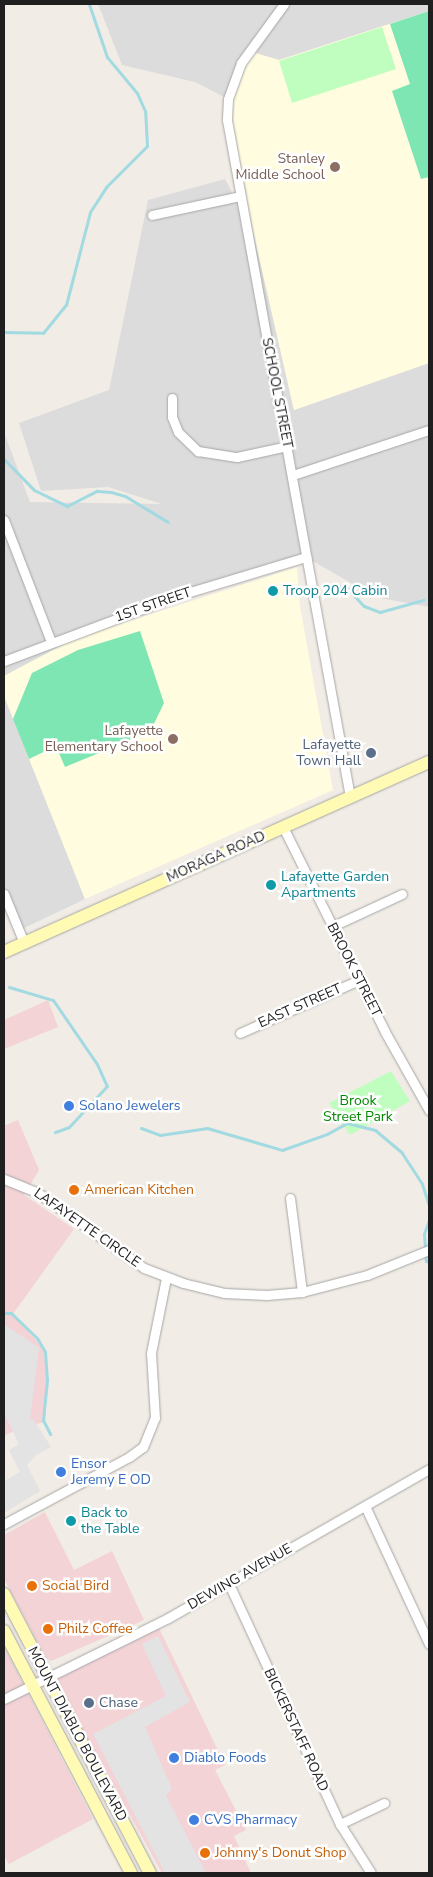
<!DOCTYPE html>
<style>
body{margin:0}
#map{position:relative;width:433px;height:1877px;overflow:hidden;background:#f1ece5;font-family:"Nunito Sans",sans-serif}
div>[style]{position:absolute}
.residential>*{inset:0;background:#dddcdc}
.commercial>*{inset:0;background:#f3d3d5}
.education>*{inset:0;background:#fffce0}
.park>*{inset:0;background:#c0febf}
.pitch>*{inset:0;background:#7de6b3}
.parking>*{inset:0;background:#e3e3e3}
.stream>*{height:3px;margin:-1.5px;padding:0 1.5px;transform-origin:1.5px;border-radius:1.5px;background:#a2dae2}
.roads{filter:drop-shadow(0 0 1px #a6a6a6) drop-shadow(0 0 1px #a6a6a6)}
.street>*{height:9px;margin:-4.5px;padding:0 4.5px;transform-origin:4.5px;border-radius:4.5px;background:#fff}
.secondary>*{height:12px;margin:-6px;padding:0 6px;transform-origin:6px;border-radius:6px;background:#fffbb5}
.dots>*{width:14px;height:14px;translate:-50% -50%;box-sizing:border-box;border:2px solid #fff;border-radius:50%}
span{translate:-50% -50%;white-space:nowrap;text-align:center;line-height:1.15;-webkit-text-stroke:5px #fff;paint-order:stroke}
.education-label{font-size:14px;color:#785e54}
.right{translate:-100% -50%;text-align:right}
.street-label{font-size:14px;color:#1f1f1f}
.culture-label{font-size:14px;color:#0d838f}
.left{translate:0 -50%;text-align:left}
.service-label{font-size:14px;color:#4e5e75}
.park-label{font-size:14px;color:#058802}
.shop-label{font-size:14px;color:#366cbe}
.food-label{font-size:14px;color:#c56008}
.frame{position:absolute;inset:0;border:5px solid #1f1f1f;pointer-events:none}
</style>
<div id="map">
<div class="residential">
<i style="clip-path:polygon(98px 4px,429px 4px,429px 11px,279px 61px,252px 52px,228px 99px,195px 82px,122px 65px)"></i>
<i style="clip-path:polygon(225px 179px,254px 235px,294px 410px,429px 363px,429px 607px,375px 597px,306px 557px,74px 639px,4px 676px,4px 432px,30px 502px,162px 504px,108px 487px,41px 491px,19px 423px,109px 390px,148px 200px)"></i>
<i style="clip-path:polygon(4px 696px,85px 899px,16px 932px,4px 897px)"></i>
</div>
<div class="commercial">
<i style="clip-path:polygon(48px 1000px,58px 1027px,4px 1049px,4px 1020px)"></i>
<i style="clip-path:polygon(18px 1120px,39px 1170px,24px 1195px,74px 1229px,13px 1314px,43px 1348px,48px 1379px,45px 1422px,22px 1427px,4px 1436px,4px 1126px)"></i>
<i style="clip-path:polygon(45px 1512px,74px 1570px,112px 1551px,144px 1620px,51px 1661px,46px 1658px,4px 1579px,4px 1535px)"></i>
<i style="clip-path:polygon(158px 1626px,225px 1765px,215px 1770px,246px 1830px,234px 1836px,251px 1873px,162px 1873px,53px 1676px)"></i>
<i style="clip-path:polygon(4px 1647px,93px 1819px,9px 1864px,4px 1856px)"></i>
</div>
<div class="education">
<i style="clip-path:polygon(429px 11px,429px 363px,294px 410px,254px 235px,228px 99px,252px 52px,279px 60px)"></i>
<i style="clip-path:polygon(297px 567px,300px 606px,333px 790px,85px 899px,4px 696px,4px 676px,74px 639px)"></i>
</div>
<div class="park">
<i style="clip-path:polygon(382px 27px,396px 69px,292px 103px,279px 61px)"></i>
<i style="clip-path:polygon(391px 1071px,410px 1101px,350px 1135px,329px 1103px)"></i>
</div>
<div class="pitch">
<i style="clip-path:polygon(429px 11px,429px 177px,421px 179px,392px 91px,410px 84px,390px 24px)"></i>
<i style="clip-path:polygon(140px 631px,164px 703px,150px 732px,65px 767px,56px 746px,29px 759px,13px 719px,32px 673px,78px 650px)"></i>
</div>
<div class="parking">
<i style="clip-path:polygon(4px 1324px,39px 1348px,30px 1419px,34px 1420px,51px 1447px,36px 1455px,27px 1465px,40px 1491px,4px 1513px,4px 1481px,20px 1472px,9px 1450px,19px 1444px,4px 1413px)"></i>
<i style="clip-path:polygon(158px 1636px,190px 1702px,145px 1727px,172px 1789px,166px 1796px,206px 1873px,165px 1873px,93px 1734px,166px 1696px,142px 1644px)"></i>
</div>
<div class="stream">
<i style="left:4px;top:332px;width:39px;rotate:1deg"></i>
<i style="left:43px;top:333px;width:36px;rotate:-51deg"></i>
<i style="left:66px;top:305px;width:96px;rotate:-75.5deg"></i>
<i style="left:90px;top:212px;width:30px;rotate:-57deg"></i>
<i style="left:106px;top:187px;width:58px;rotate:-45deg"></i>
<i style="left:147px;top:146px;width:35px;rotate:-93deg"></i>
<i style="left:145px;top:111px;width:20px;rotate:-114deg"></i>
<i style="left:137px;top:93px;width:47px;rotate:-129.8deg"></i>
<i style="left:107px;top:57px;width:56px;rotate:-108.8deg"></i>
<i style="left:4px;top:459px;width:43px;rotate:45.9deg"></i>
<i style="left:34px;top:490px;width:37px;rotate:26deg"></i>
<i style="left:67px;top:506px;width:34px;rotate:-27deg"></i>
<i style="left:97px;top:491px;width:14px;rotate:4deg"></i>
<i style="left:111px;top:492px;width:15px;rotate:16deg"></i>
<i style="left:125px;top:496px;width:50px;rotate:31.2deg"></i>
<i style="left:328px;top:585px;width:18px;rotate:6deg"></i>
<i style="left:346px;top:587px;width:26px;rotate:47deg"></i>
<i style="left:364px;top:606px;width:17px;rotate:21deg"></i>
<i style="left:380px;top:612px;width:45px;rotate:-15.6deg"></i>
<i style="left:9px;top:987px;width:46px;rotate:16.5deg"></i>
<i style="left:53px;top:1000px;width:78px;rotate:55.5deg"></i>
<i style="left:97px;top:1064px;width:24px;rotate:66deg"></i>
<i style="left:107px;top:1086px;width:56px;rotate:132.8deg"></i>
<i style="left:69px;top:1127px;width:15px;rotate:160deg"></i>
<i style="left:141px;top:1128px;width:20px;rotate:20deg"></i>
<i style="left:160px;top:1135px;width:48px;rotate:-8.5deg"></i>
<i style="left:207px;top:1128px;width:78px;rotate:16.3deg"></i>
<i style="left:282px;top:1150px;width:48px;rotate:-19.6deg"></i>
<i style="left:327px;top:1134px;width:23px;rotate:-29deg"></i>
<i style="left:347px;top:1123px;width:29px;rotate:14deg"></i>
<i style="left:375px;top:1130px;width:35px;rotate:40deg"></i>
<i style="left:402px;top:1153px;width:37px;rotate:57deg"></i>
<i style="left:422px;top:1184px;width:23px;rotate:72deg"></i>
<i style="left:429px;top:1220px;width:15px;rotate:110deg"></i>
<i style="left:424px;top:1234px;width:27px;rotate:86deg"></i>
<i style="left:426px;top:1261px;width:3px;rotate:18deg"></i>
<i style="left:4px;top:1313px;width:7px"></i>
<i style="left:11px;top:1313px;width:36px;rotate:44deg"></i>
<i style="left:37px;top:1338px;width:16px;rotate:60deg"></i>
<i style="left:45px;top:1352px;width:28px;rotate:86deg"></i>
<i style="left:47px;top:1380px;width:40px;rotate:95.7deg"></i>
<i style="left:43px;top:1420px;width:16px;rotate:63deg"></i>
</div>
<div class="roads">
<div class="street">
<i style="left:284px;top:4px;width:73px;rotate:126.1deg"></i>
<i style="left:241px;top:63px;width:38px;rotate:110deg"></i>
<i style="left:228px;top:99px;width:21px;rotate:93deg"></i>
<i style="left:227px;top:120px;width:688px;rotate:79.7deg"></i>
<i style="left:152px;top:215px;width:90px;rotate:-12.2deg"></i>
<i style="left:172px;top:398px;width:19px;rotate:90deg"></i>
<i style="left:172px;top:417px;width:16px;rotate:68deg"></i>
<i style="left:178px;top:432px;width:28px;rotate:44deg"></i>
<i style="left:198px;top:451px;width:39px;rotate:9deg"></i>
<i style="left:237px;top:457px;width:51px;rotate:-12.4deg"></i>
<i style="left:293px;top:475px;width:143px;rotate:-18.3deg"></i>
<i style="left:4px;top:520px;width:131px;rotate:68.9deg"></i>
<i style="left:4px;top:661px;width:188px;rotate:-20.6deg"></i>
<i style="left:180px;top:595px;width:132px;rotate:-16.8deg"></i>
<i style="left:283px;top:827px;width:229px;rotate:63.5deg"></i>
<i style="left:385px;top:1032px;width:90px;rotate:60.6deg"></i>
<i style="left:4px;top:894px;width:53px;rotate:67.8deg"></i>
<i style="left:333px;top:926px;width:76px;rotate:-24.9deg"></i>
<i style="left:240px;top:1033px;width:130px;rotate:-24deg"></i>
<i style="left:4px;top:1179px;width:37px;rotate:22deg"></i>
<i style="left:38px;top:1193px;width:130px;rotate:35.3deg"></i>
<i style="left:144px;top:1268px;width:42px;rotate:21deg"></i>
<i style="left:183px;top:1283px;width:42px;rotate:13.7deg"></i>
<i style="left:224px;top:1293px;width:43px;rotate:2.7deg"></i>
<i style="left:267px;top:1295px;width:35px;rotate:-5deg"></i>
<i style="left:302px;top:1292px;width:67px;rotate:-14.7deg"></i>
<i style="left:367px;top:1275px;width:67px;rotate:-22deg"></i>
<i style="left:290px;top:1198px;width:95px;rotate:82.7deg"></i>
<i style="left:365px;top:1506px;width:152px;rotate:65.1deg"></i>
<i style="left:4px;top:1524px;width:142px;rotate:-28.2deg"></i>
<i style="left:129px;top:1457px;width:17px;rotate:-36deg"></i>
<i style="left:143px;top:1447px;width:31px;rotate:-68deg"></i>
<i style="left:155px;top:1418px;width:65px;rotate:-93.5deg"></i>
<i style="left:151px;top:1353px;width:76px;rotate:-78.7deg"></i>
<i style="left:228px;top:1582px;width:267px;rotate:65.2deg"></i>
<i style="left:340px;top:1824px;width:58px;rotate:57.7deg"></i>
<i style="left:4px;top:1699px;width:183px;rotate:-26.3deg"></i>
<i style="left:168px;top:1618px;width:301px;rotate:-29.7deg"></i>
<i style="left:340px;top:1824px;width:49px;rotate:-25.5deg"></i>
</div>
<div class="secondary">
<i style="left:4px;top:952px;width:466px;rotate:-24.1deg"></i>
<i style="left:4px;top:1594px;width:315px;rotate:62.4deg"></i>
<i style="left:4px;top:1631px;width:273px;rotate:62.3deg"></i>
</div>
</div>
<div class="dots">
<i style="left:335px;top:167px;background:#8d6e63"></i>
<i style="left:273px;top:591px;background:#0f9aa8"></i>
<i style="left:173px;top:739px;background:#8d6e63"></i>
<i style="left:371px;top:753px;background:#5c6f8a"></i>
<i style="left:271px;top:885px;background:#0f9aa8"></i>
<i style="left:69px;top:1106px;background:#3f7fe0"></i>
<i style="left:74px;top:1190px;background:#e8710a"></i>
<i style="left:61px;top:1472px;background:#3f7fe0"></i>
<i style="left:71px;top:1521px;background:#0f9aa8"></i>
<i style="left:32px;top:1586px;background:#e8710a"></i>
<i style="left:48px;top:1629px;background:#e8710a"></i>
<i style="left:89px;top:1703px;background:#5c6f8a"></i>
<i style="left:174px;top:1758px;background:#3f7fe0"></i>
<i style="left:194px;top:1820px;background:#3f7fe0"></i>
<i style="left:205px;top:1853px;background:#e8710a"></i>
</div>
<div class="education-label">
<span class="right" style="left:325px;top:167px">Stanley<br>Middle School</span>
<span class="right" style="left:163px;top:739px">Lafayette<br>Elementary School</span>
</div>
<div class="street-label">
<span style="left:277px;top:393px;rotate:79deg">SCHOOL STREET</span>
<span style="left:153px;top:605px;rotate:-19deg">1ST STREET</span>
<span style="left:216px;top:857px;rotate:-24deg">MORAGA ROAD</span>
<span style="left:354px;top:970px;rotate:63deg">BROOK STREET</span>
<span style="left:300px;top:1006px;rotate:-24deg">EAST STREET</span>
<span style="left:87px;top:1228px;rotate:35deg">LAFAYETTE CIRCLE</span>
<span style="left:240px;top:1577px;rotate:-30deg">DEWING AVENUE</span>
<span style="left:296px;top:1730px;rotate:65deg">BICKERSTAFF ROAD</span>
<span style="left:77px;top:1734px;rotate:62deg">MOUNT DIABLO BOULEVARD</span>
</div>
<div class="culture-label">
<span class="left" style="left:283px;top:591px">Troop 204 Cabin</span>
<span class="left" style="left:281px;top:885px">Lafayette Garden<br>Apartments</span>
<span class="left" style="left:81px;top:1521px">Back to<br>the Table</span>
</div>
<div class="service-label">
<span class="right" style="left:361px;top:753px">Lafayette<br>Town Hall</span>
<span class="left" style="left:99px;top:1703px">Chase</span>
</div>
<div class="park-label">
<span style="left:358px;top:1109px">Brook<br>Street Park</span>
</div>
<div class="shop-label">
<span class="left" style="left:79px;top:1106px">Solano Jewelers</span>
<span class="left" style="left:71px;top:1472px">Ensor<br>Jeremy E OD</span>
<span class="left" style="left:184px;top:1758px">Diablo Foods</span>
<span class="left" style="left:204px;top:1820px">CVS Pharmacy</span>
</div>
<div class="food-label">
<span class="left" style="left:84px;top:1190px">American Kitchen</span>
<span class="left" style="left:42px;top:1586px">Social Bird</span>
<span class="left" style="left:58px;top:1629px">Philz Coffee</span>
<span class="left" style="left:215px;top:1853px">Johnny's Donut Shop</span>
</div>
<div class="frame"></div>
</div>
